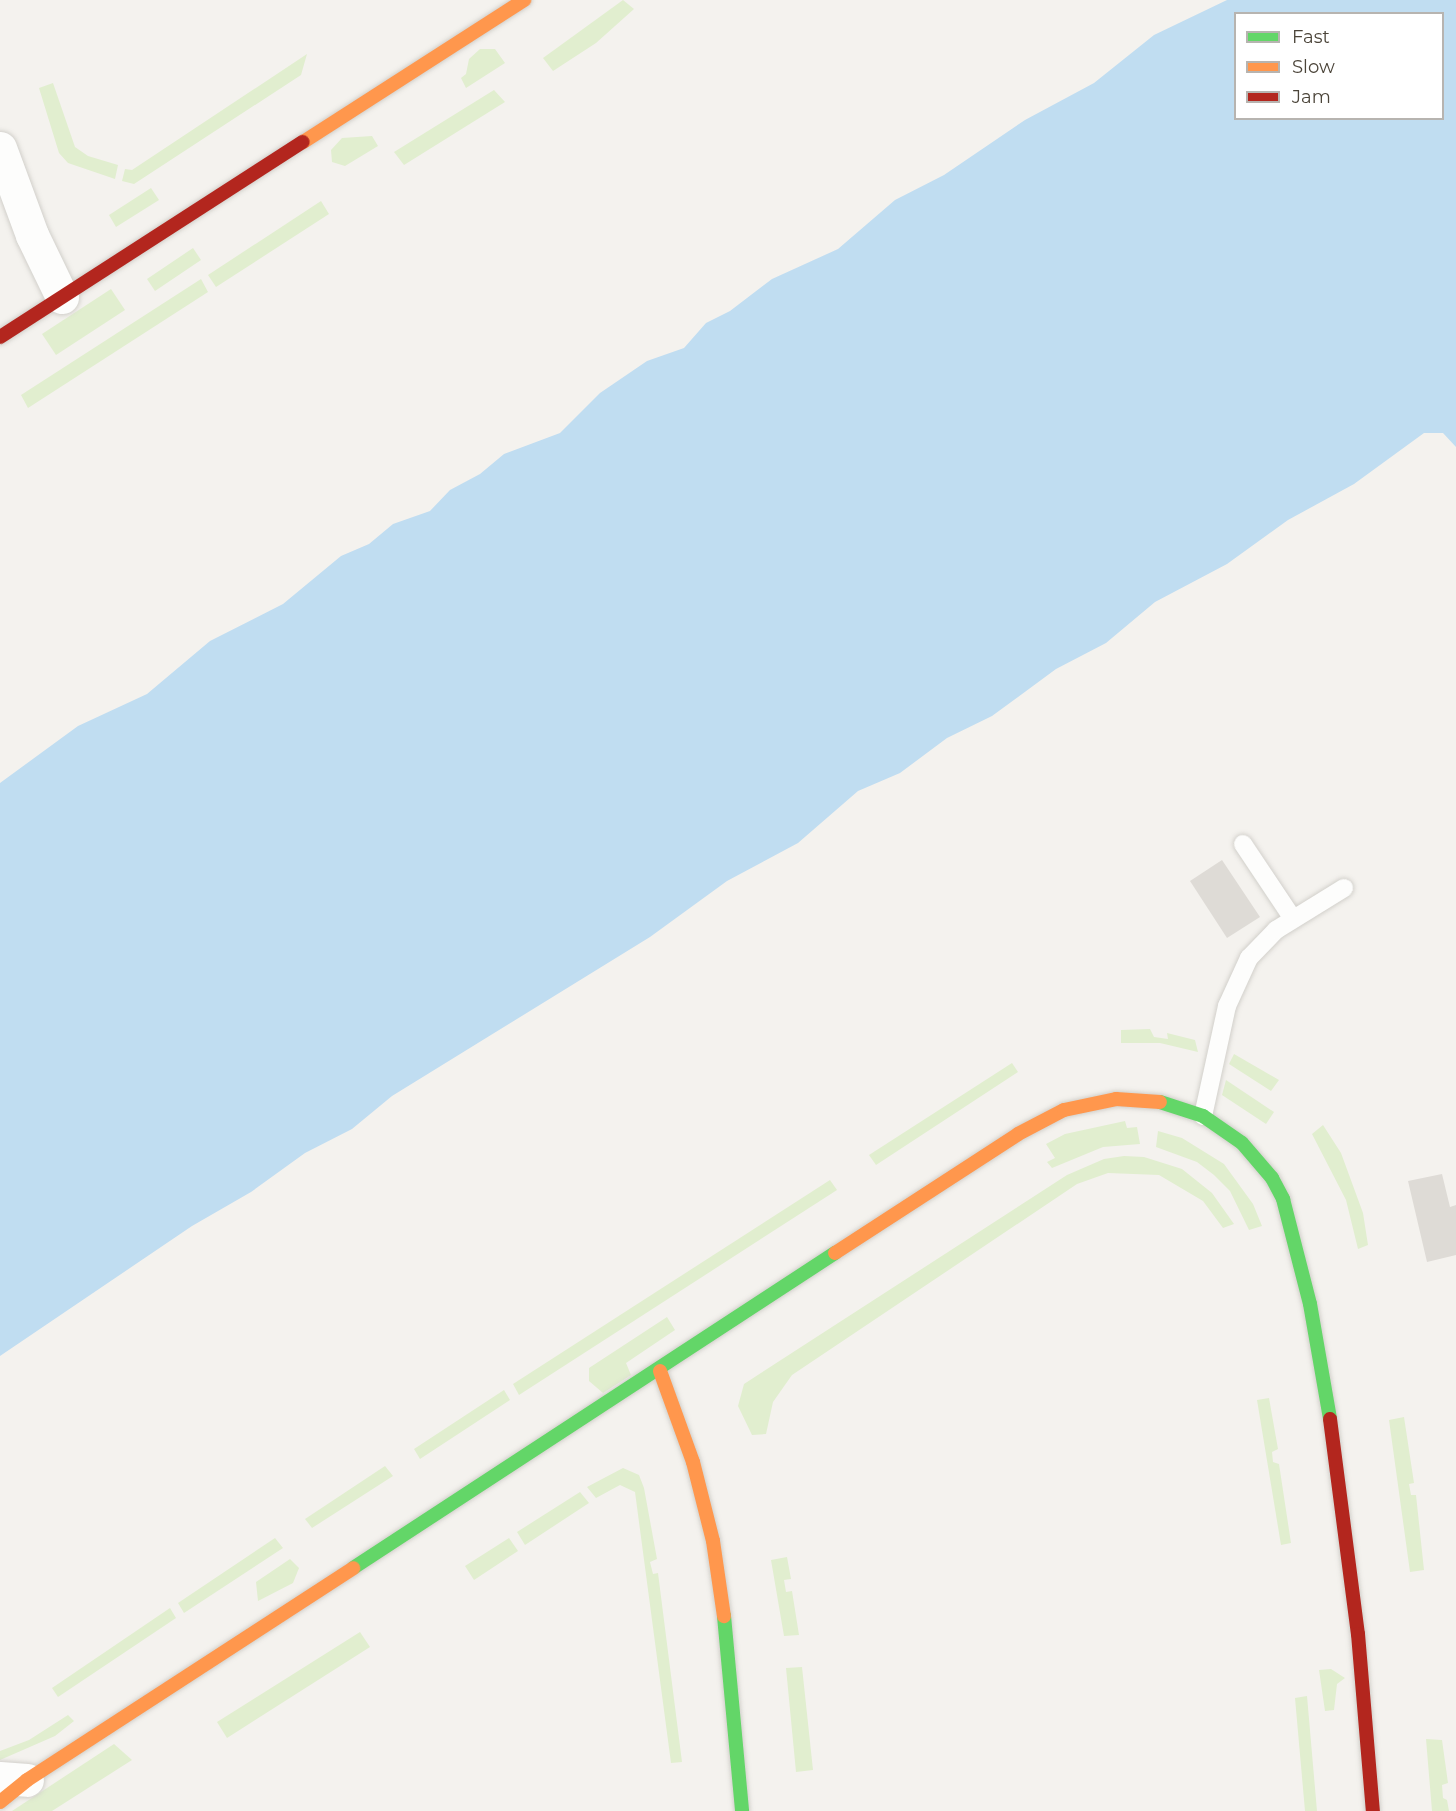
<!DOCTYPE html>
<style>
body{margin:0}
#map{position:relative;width:1456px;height:1811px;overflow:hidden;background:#f4f2ee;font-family:Montserrat,sans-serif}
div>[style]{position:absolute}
.green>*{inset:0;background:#e1eecf}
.water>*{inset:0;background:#c0ddf1}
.building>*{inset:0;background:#dedbd6}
.roads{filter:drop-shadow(0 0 2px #d2d0cb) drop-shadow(0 0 2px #d2d0cb)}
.lane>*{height:18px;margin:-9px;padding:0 9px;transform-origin:9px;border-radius:9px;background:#fdfdfc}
.street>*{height:33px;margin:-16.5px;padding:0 16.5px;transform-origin:16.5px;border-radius:16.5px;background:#fdfdfc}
.fast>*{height:14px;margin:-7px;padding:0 7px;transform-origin:7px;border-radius:7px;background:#63d668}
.slow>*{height:14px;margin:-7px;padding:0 7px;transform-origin:7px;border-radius:7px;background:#ff974d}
.jam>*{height:14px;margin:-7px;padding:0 7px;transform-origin:7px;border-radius:7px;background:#b3261e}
span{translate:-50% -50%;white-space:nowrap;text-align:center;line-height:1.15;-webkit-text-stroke:5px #fff;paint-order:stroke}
.legend{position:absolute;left:1234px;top:12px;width:210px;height:108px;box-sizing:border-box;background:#fff;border:2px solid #b7b4b0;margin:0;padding:8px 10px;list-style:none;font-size:18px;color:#4b4439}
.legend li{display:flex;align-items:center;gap:12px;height:30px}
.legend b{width:30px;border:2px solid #b7b4b0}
</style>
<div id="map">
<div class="green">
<i style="clip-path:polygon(623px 0,634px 9px,596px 43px,553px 71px,543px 58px)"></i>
<i style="clip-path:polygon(480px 49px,495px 49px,505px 63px,466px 88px,461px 78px,466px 74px,469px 59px)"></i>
<i style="clip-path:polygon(307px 54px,301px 75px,134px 184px,122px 181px,125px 169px,132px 170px)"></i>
<i style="clip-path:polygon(53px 83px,75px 147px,88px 156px,118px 165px,115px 179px,68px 163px,59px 153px,39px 88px)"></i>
<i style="clip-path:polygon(494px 90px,505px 102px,404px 165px,394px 152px)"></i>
<i style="clip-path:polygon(372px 136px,378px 146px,345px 166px,332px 162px,331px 150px,342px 138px)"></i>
<i style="clip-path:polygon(151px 188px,159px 200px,116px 227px,109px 215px)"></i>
<i style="clip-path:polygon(321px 201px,329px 214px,216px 287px,208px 275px)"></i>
<i style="clip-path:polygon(193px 248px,201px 260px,155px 291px,147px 279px)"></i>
<i style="clip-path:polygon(201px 279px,208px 292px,28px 408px,21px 395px)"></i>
<i style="clip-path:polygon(111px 289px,125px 310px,56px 355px,42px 334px)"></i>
<i style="clip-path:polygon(1150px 1029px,1154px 1037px,1168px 1039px,1167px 1033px,1195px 1040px,1198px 1052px,1160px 1043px,1121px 1043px,1121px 1030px)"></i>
<i style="clip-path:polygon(1234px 1054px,1279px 1080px,1271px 1091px,1229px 1064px)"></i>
<i style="clip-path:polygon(1012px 1063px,1018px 1072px,876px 1165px,869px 1155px)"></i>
<i style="clip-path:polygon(1226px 1080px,1274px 1112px,1266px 1124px,1222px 1095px)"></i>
<i style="clip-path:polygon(1125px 1121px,1127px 1128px,1137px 1127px,1140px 1144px,1103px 1147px,1052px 1168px,1047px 1162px,1055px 1158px,1046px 1144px,1065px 1134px)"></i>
<i style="clip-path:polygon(1323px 1125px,1341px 1153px,1363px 1213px,1368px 1245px,1358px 1249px,1346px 1200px,1312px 1134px)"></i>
<i style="clip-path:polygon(1158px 1131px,1182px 1138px,1224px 1164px,1253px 1204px,1262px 1226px,1249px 1230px,1230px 1191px,1214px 1175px,1197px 1162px,1156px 1147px)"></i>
<i style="clip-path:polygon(1124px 1156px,1144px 1157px,1182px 1169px,1212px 1193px,1234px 1224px,1223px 1228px,1203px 1201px,1159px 1175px,1108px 1173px,1077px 1184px,792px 1375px,773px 1402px,766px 1434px,752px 1435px,738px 1406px,744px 1384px,1067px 1175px,1104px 1159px)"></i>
<i style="clip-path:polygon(830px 1180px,837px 1190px,519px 1395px,513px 1384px)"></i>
<i style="clip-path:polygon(667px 1317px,675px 1330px,626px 1363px,631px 1375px,603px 1393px,589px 1381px,589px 1368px)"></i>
<i style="clip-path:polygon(504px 1390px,510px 1400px,420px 1459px,414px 1449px)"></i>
<i style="clip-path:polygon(1269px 1398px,1278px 1449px,1272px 1452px,1273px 1462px,1279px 1464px,1291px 1543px,1281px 1545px,1257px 1400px)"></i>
<i style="clip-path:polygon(1404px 1417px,1414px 1483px,1409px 1484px,1411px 1495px,1416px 1495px,1424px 1570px,1410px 1572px,1389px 1420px)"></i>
<i style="clip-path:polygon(385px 1466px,393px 1476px,312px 1528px,305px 1519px)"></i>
<i style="clip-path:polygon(623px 1468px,639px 1475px,644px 1488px,657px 1559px,650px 1562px,653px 1574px,658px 1573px,682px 1762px,671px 1763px,635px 1492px,620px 1485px,596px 1498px,587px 1487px)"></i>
<i style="clip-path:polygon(580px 1492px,589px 1503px,525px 1545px,517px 1532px)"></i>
<i style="clip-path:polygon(275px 1538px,283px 1548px,184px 1613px,178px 1603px)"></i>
<i style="clip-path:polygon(509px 1538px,518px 1551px,474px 1580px,465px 1566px)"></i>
<i style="clip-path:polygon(787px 1557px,791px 1579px,784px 1580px,786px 1592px,792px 1591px,799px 1635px,784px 1636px,771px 1560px)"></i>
<i style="clip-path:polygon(290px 1559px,299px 1568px,293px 1583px,258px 1601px,256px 1582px)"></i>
<i style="clip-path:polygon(170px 1608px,176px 1618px,58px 1697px,52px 1688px)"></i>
<i style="clip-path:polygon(360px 1632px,370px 1647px,227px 1738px,217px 1722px)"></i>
<i style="clip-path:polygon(802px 1667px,813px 1770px,796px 1772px,786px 1668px)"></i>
<i style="clip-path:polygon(1331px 1669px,1345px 1678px,1337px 1684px,1334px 1710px,1325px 1711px,1319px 1670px)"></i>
<i style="clip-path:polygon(1307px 1696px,1317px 1811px,1305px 1811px,1295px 1698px)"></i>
<i style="clip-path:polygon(68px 1715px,74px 1721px,55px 1736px,0 1760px,0 1751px,29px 1740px)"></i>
<i style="clip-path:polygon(1426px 1739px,1442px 1740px,1448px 1783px,1442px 1785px,1443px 1798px,1447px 1800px,1449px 1811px,1432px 1811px)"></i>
<i style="clip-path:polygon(114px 1744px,132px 1760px,52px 1811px,12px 1811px)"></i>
</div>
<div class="water">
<i style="clip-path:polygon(evenodd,1227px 0,1456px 0,1456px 447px,1443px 433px,1424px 433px,1354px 484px,1288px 520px,1227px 564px,1155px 602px,1106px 643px,1056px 669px,992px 716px,947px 738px,900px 773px,858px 791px,798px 843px,727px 881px,650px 937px,392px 1096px,352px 1129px,305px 1153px,251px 1192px,192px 1226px,0 1356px,0 783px,78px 726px,147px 694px,210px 641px,283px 604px,341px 556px,369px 544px,393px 524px,430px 511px,450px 490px,480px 474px,504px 454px,560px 433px,600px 393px,647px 361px,684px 348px,706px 323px,730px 311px,772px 279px,838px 249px,895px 200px,944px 175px,1025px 120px,1094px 83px,1154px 35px,1227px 0,1236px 14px,1442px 14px,1442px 118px,1236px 118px,1236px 14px)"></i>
</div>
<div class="building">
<i style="clip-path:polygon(1222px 860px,1260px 917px,1227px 938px,1190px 881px)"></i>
<i style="clip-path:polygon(1442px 1174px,1450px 1207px,1456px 1205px,1456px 1255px,1427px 1262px,1408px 1181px)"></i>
</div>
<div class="roads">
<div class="lane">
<i style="left:1243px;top:844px;width:90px;rotate:56.3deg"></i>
<i style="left:1203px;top:1116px;width:113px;rotate:-77.7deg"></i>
<i style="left:1227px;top:1006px;width:53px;rotate:-65.4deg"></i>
<i style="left:1249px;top:958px;width:39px;rotate:-46deg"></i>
<i style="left:1276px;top:930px;width:80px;rotate:-31.7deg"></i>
</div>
<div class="street">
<i style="left:0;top:148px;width:93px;rotate:69.8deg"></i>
<i style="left:32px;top:235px;width:69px;rotate:64.2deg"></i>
<i style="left:0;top:1778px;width:27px;rotate:4deg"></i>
</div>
<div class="fast">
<i style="left:1160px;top:1102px;width:45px;rotate:18deg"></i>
<i style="left:1203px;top:1116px;width:47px;rotate:34.7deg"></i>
<i style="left:1242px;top:1143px;width:46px;rotate:49.4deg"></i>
<i style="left:1272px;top:1178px;width:24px;rotate:62deg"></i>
<i style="left:1283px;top:1199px;width:108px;rotate:75.6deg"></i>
<i style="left:1310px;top:1304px;width:117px;rotate:80.1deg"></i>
<i style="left:353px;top:1568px;width:576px;rotate:-33.17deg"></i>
<i style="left:724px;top:1616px;width:196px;rotate:84.7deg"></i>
</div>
<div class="slow">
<i style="left:303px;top:142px;width:263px;rotate:-32.7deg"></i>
<i style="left:835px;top:1253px;width:218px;rotate:-33deg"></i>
<i style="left:1018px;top:1134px;width:52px;rotate:-27.6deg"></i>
<i style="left:1064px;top:1110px;width:53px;rotate:-11.9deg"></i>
<i style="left:1116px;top:1099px;width:44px;rotate:3.9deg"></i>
<i style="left:660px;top:1371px;width:97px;rotate:70.1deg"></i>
<i style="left:693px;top:1462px;width:81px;rotate:75.8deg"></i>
<i style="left:713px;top:1541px;width:76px;rotate:81.7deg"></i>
<i style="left:0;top:1802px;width:35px;rotate:-39deg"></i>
<i style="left:27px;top:1780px;width:389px;rotate:-33deg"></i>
</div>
<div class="jam">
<i style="left:0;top:337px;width:360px;rotate:-32.8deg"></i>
<i style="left:1330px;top:1419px;width:217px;rotate:82.6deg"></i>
<i style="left:1358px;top:1634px;width:178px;rotate:85.2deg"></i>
</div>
</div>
<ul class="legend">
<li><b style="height:8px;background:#63d668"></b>Fast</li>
<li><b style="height:8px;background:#ff974d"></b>Slow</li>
<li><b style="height:8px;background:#b3261e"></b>Jam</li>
</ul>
</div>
